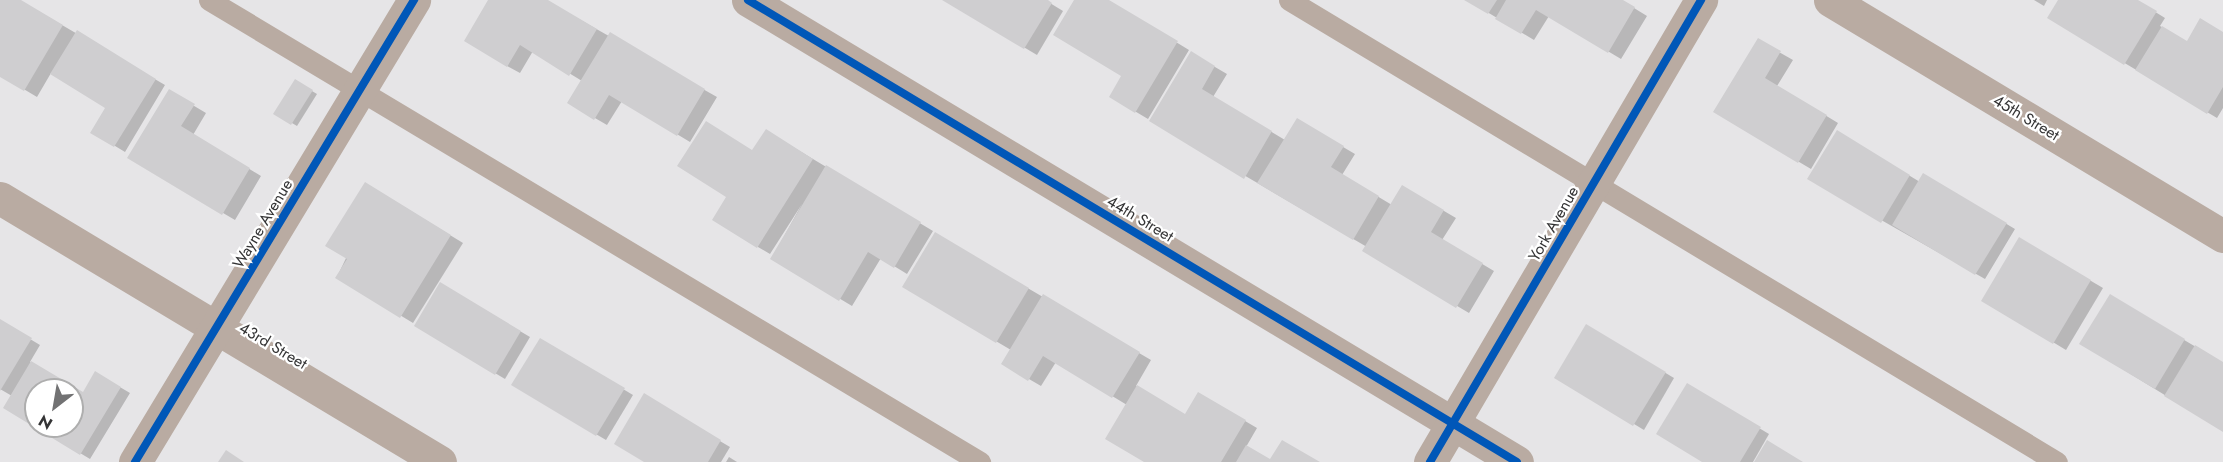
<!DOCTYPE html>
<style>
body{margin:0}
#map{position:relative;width:2223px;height:462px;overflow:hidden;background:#e6e5e7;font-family:Jost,sans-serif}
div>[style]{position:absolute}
.shadow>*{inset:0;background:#0003}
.building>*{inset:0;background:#cfced0}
.lane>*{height:21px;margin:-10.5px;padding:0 10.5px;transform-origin:10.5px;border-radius:10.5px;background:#b9aba2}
.street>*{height:33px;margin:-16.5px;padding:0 16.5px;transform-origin:16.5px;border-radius:16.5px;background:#b9aba2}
.cycleway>*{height:8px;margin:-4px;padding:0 4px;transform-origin:4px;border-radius:4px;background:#0057b8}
span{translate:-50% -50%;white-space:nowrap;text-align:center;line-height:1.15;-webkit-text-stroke:4.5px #fff;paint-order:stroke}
.street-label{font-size:16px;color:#343435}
.north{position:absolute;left:24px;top:378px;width:60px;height:60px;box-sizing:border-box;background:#fff;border:2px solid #aeaeae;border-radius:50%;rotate:211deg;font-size:16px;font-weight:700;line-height:24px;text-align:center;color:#343435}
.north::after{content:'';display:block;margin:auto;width:21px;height:27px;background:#727273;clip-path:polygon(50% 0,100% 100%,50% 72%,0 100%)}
</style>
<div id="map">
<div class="shadow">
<i style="clip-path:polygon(0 0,19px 0,165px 85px,125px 152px,92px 132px,107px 108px,51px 73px,37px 97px,0 75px)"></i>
<i style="clip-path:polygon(490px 0,545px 0,717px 97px,690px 142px,622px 101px,607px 125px,569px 103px,582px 81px,533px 51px,520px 73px,507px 66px)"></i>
<i style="clip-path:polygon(945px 0,1045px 0,1063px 11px,1037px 55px)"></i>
<i style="clip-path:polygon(1076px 0,1107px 0,1189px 50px,1148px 119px,1111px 97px,1123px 76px)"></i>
<i style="clip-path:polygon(1467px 0,1621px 0,1647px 16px,1621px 59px,1549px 16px,1534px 40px)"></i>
<i style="clip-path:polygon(2034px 0,2047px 0,2044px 6px)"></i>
<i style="clip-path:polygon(2059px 0,2136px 0,2165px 18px,2160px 26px,2187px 42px,2223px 33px,2223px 108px,2217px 118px,2049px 18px)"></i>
<i style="clip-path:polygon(1758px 40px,1793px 60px,1777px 86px,1838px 123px,1811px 169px,1715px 112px)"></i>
<i style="clip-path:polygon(1191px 53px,1227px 74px,1213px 97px,1285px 140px,1297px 120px,1355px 154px,1342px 175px,1392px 205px,1403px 187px,1456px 218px,1442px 240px,1494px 271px,1469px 313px,1364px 251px,1367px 247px,1151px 121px)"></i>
<i style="clip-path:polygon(295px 81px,317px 94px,297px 126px,275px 113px)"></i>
<i style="clip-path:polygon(169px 91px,206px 113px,193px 135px,261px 176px,235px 220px,129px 158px)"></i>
<i style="clip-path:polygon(1837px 132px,1920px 182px,1924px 175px,2015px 229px,1985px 279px,1809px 179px)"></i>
<i style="clip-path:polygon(778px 138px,933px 231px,907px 274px,881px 258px,852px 306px,772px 258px,802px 204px,770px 254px,758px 247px,753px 152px)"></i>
<i style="clip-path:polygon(378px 191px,463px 243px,413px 323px,337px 277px)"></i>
<i style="clip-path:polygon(935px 234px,1151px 360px,1136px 386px,1186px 416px,1199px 394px,1257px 428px,1246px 447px,1270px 461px,1317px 462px,1146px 462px,1127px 405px,1056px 362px,1041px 386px,1003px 364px,1011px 350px,904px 287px)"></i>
<i style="clip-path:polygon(2020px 239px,2103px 288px,2066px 350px,1983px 300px)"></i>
<i style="clip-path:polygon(441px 284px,530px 337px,505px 379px,416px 326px)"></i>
<i style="clip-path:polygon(2110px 296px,2223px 363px,2223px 431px,2082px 344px)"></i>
<i style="clip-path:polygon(evenodd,0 321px,40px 345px,30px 362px,83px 394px,96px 373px,130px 393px,90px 459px,5px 408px,12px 396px,0 389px,0 321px,36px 390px,72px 390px,72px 426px,36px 426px,36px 390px)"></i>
<i style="clip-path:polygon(1587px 326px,1674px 378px,1644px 430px,1556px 377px)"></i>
<i style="clip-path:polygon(541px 340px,633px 395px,606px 440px,513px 385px)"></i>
<i style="clip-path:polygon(1687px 385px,1769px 434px,1753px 462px,1705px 462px)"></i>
<i style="clip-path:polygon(644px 396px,730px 447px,721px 462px,647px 462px)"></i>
<i style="clip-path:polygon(729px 457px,737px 462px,726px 462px)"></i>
</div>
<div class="building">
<i style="clip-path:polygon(0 0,21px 0,63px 25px,24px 91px,0 77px)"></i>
<i style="clip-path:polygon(488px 0,548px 0,597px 29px,569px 76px,520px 45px,507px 67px,464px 41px)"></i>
<i style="clip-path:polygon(942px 0,1048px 0,1052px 3px,1024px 49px)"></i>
<i style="clip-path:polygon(1074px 0,1109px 0,1178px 41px,1135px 113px,1109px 97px,1121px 76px,1053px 35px)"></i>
<i style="clip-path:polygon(1464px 0,1497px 0,1488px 14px)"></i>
<i style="clip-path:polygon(1506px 0,1623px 0,1635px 7px,1608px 53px,1536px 10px,1521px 34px,1495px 19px)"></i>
<i style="clip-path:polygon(2058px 0,2138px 0,2157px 11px,2124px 65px,2047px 18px)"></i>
<i style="clip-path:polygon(2200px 18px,2223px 32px,2223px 87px,2207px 114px,2135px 70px,2162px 26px,2187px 41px)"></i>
<i style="clip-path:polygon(77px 30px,156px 79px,114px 147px,90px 133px,105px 108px,50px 74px)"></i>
<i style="clip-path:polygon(610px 32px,705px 89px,677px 136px,609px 95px,594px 120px,567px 103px)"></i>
<i style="clip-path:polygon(1758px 38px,1781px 51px,1765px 78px,1827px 115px,1798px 163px,1713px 112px)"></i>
<i style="clip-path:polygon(1191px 51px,1215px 66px,1202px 89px,1272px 131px,1244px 179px,1149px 121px)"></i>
<i style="clip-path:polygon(295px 79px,313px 90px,291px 125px,273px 114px)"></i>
<i style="clip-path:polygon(169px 89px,195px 104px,181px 126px,250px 168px,222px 215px,127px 158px)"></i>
<i style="clip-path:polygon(1297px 118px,1344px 146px,1331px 167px,1379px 196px,1353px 240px,1257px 183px)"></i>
<i style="clip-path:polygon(706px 121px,752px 150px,766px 129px,813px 159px,757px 248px,712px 220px,726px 197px,677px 166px)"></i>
<i style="clip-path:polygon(1837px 130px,1910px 175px,1881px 223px,1807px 179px)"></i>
<i style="clip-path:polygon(826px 165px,921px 222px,894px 268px,868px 252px,839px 301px,770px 259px)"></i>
<i style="clip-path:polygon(1923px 173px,2007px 223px,1975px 275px,1892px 225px)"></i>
<i style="clip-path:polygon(365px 182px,451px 235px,400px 318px,335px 278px,347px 259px,325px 246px)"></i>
<i style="clip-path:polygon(1402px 185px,1444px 210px,1431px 232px,1483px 263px,1456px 308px,1362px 251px)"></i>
<i style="clip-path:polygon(935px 232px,1029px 288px,996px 343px,902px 287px)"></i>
<i style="clip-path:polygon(2019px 237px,2091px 280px,2053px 344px,1981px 301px)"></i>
<i style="clip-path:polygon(440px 282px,521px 331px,495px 375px,414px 326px)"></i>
<i style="clip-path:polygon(1043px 294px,1140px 352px,1112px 398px,1043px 356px,1028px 381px,1001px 364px)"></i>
<i style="clip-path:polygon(2110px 294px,2185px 339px,2155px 389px,2079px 344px)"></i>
<i style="clip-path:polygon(0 319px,32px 338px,0 391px)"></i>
<i style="clip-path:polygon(1586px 324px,1666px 372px,1633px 426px,1554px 378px)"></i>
<i style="clip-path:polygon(540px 338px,625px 388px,596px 436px,511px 385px)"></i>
<i style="clip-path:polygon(2195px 345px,2223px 362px,2223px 432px,2164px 396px)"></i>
<i style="clip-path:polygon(evenodd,31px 361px,83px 392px,95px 371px,121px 387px,80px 455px,3px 408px,31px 361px,36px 390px,72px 390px,72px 426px,36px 426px,36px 390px)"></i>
<i style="clip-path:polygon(1687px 383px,1761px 427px,1740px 462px,1702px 462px,1656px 434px)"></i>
<i style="clip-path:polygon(1137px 385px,1185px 414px,1198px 392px,1246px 420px,1221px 462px,1144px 462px,1105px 439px)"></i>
<i style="clip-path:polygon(644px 393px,721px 440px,708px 462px,644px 462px,614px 444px)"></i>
<i style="clip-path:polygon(1282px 440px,1320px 462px,1236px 462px,1246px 445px,1270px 459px)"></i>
<i style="clip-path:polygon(1767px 440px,1803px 462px,1754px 462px)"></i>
<i style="clip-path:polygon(226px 450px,244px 462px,218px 462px)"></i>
</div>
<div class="lane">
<i style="left:209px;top:0;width:899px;rotate:30.93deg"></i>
<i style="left:1289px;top:0;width:896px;rotate:31.03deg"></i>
</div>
<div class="street">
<i style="left:748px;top:0;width:897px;rotate:31deg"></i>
<i style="left:1830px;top:0;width:458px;rotate:31deg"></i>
<i style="left:0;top:198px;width:513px;rotate:30.96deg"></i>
<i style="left:135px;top:462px;width:540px;rotate:-58.87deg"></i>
<i style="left:1430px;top:462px;width:536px;rotate:-59.6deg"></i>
</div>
<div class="cycleway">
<i style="left:748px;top:0;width:897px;rotate:31deg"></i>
<i style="left:135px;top:462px;width:540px;rotate:-58.87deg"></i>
<i style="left:1430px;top:462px;width:536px;rotate:-59.6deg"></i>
</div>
<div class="street-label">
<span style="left:2026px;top:118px;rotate:31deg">45th Street</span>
<span style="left:1140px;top:219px;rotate:31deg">44th Street</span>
<span style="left:263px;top:224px;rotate:-59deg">Wayne Avenue</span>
<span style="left:1554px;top:224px;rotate:-60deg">York Avenue</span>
<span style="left:273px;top:346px;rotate:31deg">43rd Street</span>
</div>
<div class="north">N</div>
</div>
